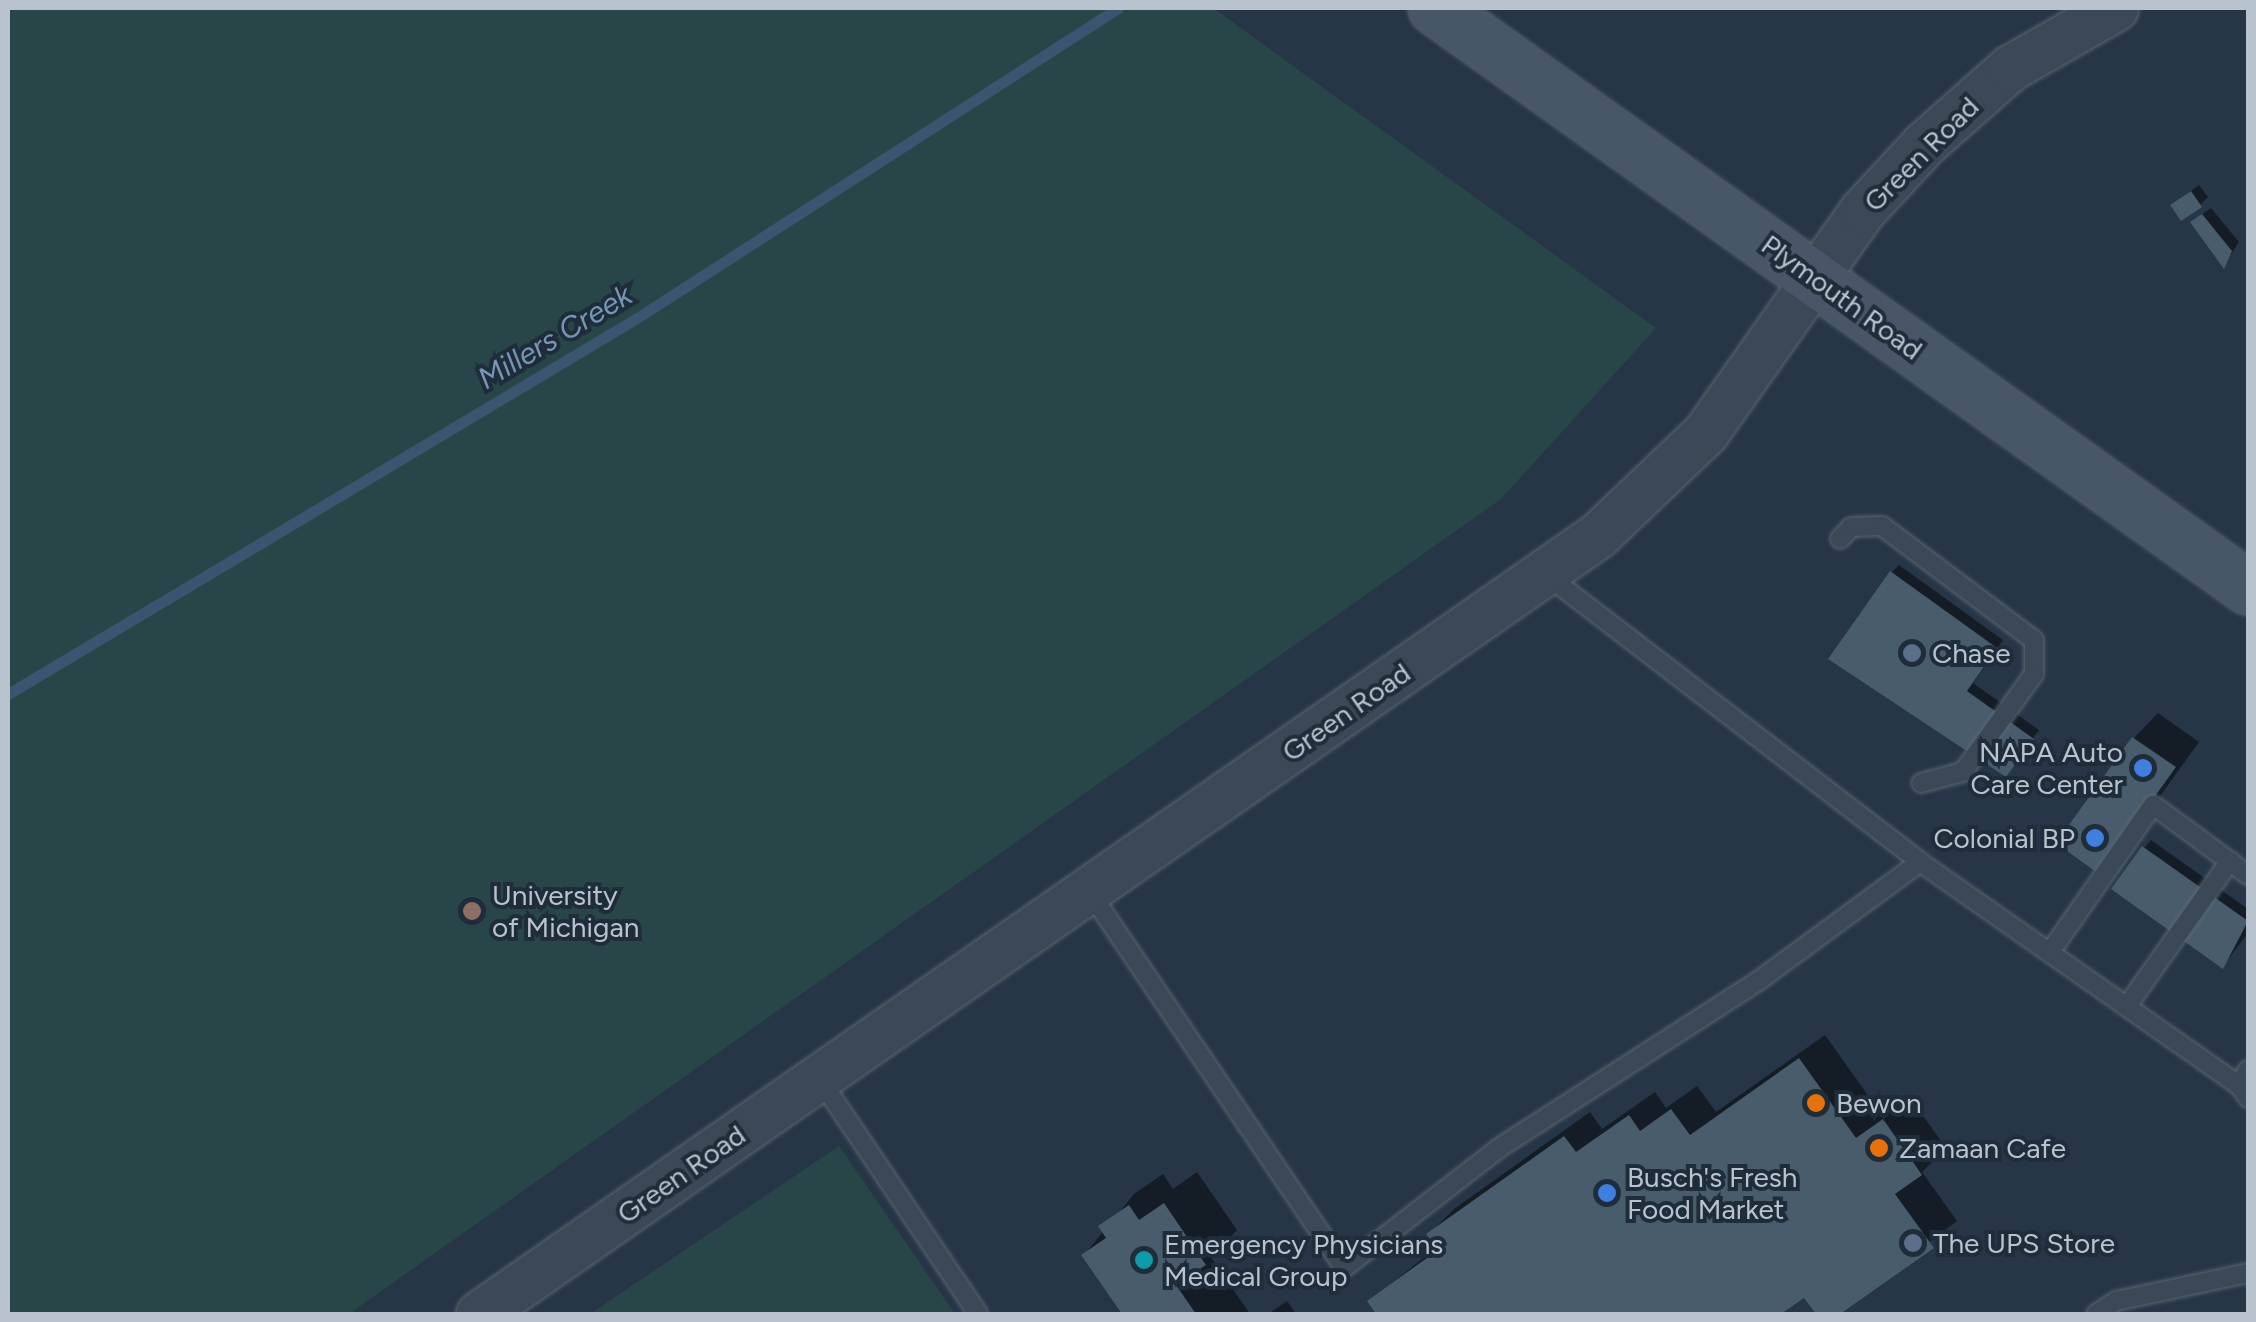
<!DOCTYPE html>
<style>
body{margin:0}
#map{position:relative;width:2256px;height:1322px;overflow:hidden;background:#263646;font-family:Figtree,sans-serif}
div>[style]{position:absolute}
.green>*{inset:0;background:#284647}
.shadow>*{inset:0;background:#0007}
.stream>*{height:11px;margin:-5.5px;padding:0 5.5px;transform-origin:5.5px;border-radius:5.5px;background:#3a556f}
.building>*{inset:0;background:#495c6c}
.roads{filter:drop-shadow(0 0 2px #596672) drop-shadow(0 0 2px #596672)}
.service>*{height:18px;margin:-9px;padding:0 9px;transform-origin:9px;border-radius:9px;background:#3b4855}
.tertiary>*{height:45px;margin:-22.5px;padding:0 22.5px;transform-origin:22.5px;border-radius:22.5px;background:#3b4855}
.secondary>*{height:52px;margin:-26px;padding:0 26px;transform-origin:26px;border-radius:26px;background:#485768}
.dots>*{width:28px;height:28px;translate:-50% -50%;box-sizing:border-box;border:5px solid #1f2d3b;border-radius:50%}
span{translate:-50% -50%;white-space:nowrap;text-align:center;line-height:1.15;-webkit-text-stroke:8px #1f2d3b;paint-order:stroke}
.street-label{font-size:28px;color:#b8c3ce}
.poi-label{font-size:28px;color:#b8c3ce}
.left{translate:0 -50%;text-align:left}
.right{translate:-100% -50%;text-align:right}
.water-label{font-size:30px;color:#7696b3;font-style:italic}
.frame{position:absolute;inset:0;border:10px solid #b8c3ce;pointer-events:none}
</style>
<div id="map">
<div class="green">
<i style="clip-path:polygon(8px 8px,1213px 8px,1656px 328px,1501px 499px,349px 1314px,8px 1314px)"></i>
<i style="clip-path:polygon(839px 1146px,955px 1314px,590px 1314px)"></i>
</div>
<div class="shadow">
<i style="clip-path:polygon(2199px 185px,2208px 197px,2200px 205px,2181px 198px)"></i>
<i style="clip-path:polygon(2211px 208px,2239px 242px,2224px 265px,2201px 215px)"></i>
<i style="clip-path:polygon(1899px 565px,2003px 640px,1973px 683px,2039px 730px,2013px 766px,1891px 573px)"></i>
<i style="clip-path:polygon(2158px 713px,2199px 742px,2124px 846px,2134px 738px)"></i>
<i style="clip-path:polygon(2151px 840px,2248px 909px,2248px 933px,2223px 966px,2144px 848px)"></i>
<i style="clip-path:polygon(1825px 1035px,1882px 1115px,1909px 1096px,1946px 1148px,1922px 1172px,1957px 1221px,1835px 1314px,1819px 1314px,1805px 1295px,1777px 1314px,1379px 1314px,1370px 1301px,1438px 1246px,1429px 1234px,1454px 1209px,1590px 1112px,1602px 1129px,1655px 1092px,1666px 1108px,1697px 1086px,1716px 1112px)"></i>
<i style="clip-path:polygon(1197px 1172px,1237px 1230px,1211px 1257px,1250px 1314px,1157px 1314px,1152px 1307px,1125px 1314px,1084px 1255px,1134px 1194px,1163px 1174px,1173px 1189px)"></i>
<i style="clip-path:polygon(1287px 1301px,1296px 1314px,1268px 1314px)"></i>
</div>
<div class="stream">
<i style="left:8px;top:694px;width:733px;rotate:-30.87deg"></i>
<i style="left:637px;top:318px;width:572px;rotate:-32.8deg"></i>
</div>
<div class="building">
<i style="clip-path:polygon(2191px 191px,2202px 207px,2181px 221px,2170px 205px)"></i>
<i style="clip-path:polygon(2202px 214px,2232px 251px,2224px 269px,2190px 222px)"></i>
<i style="clip-path:polygon(1890px 571px,1997px 648px,1967px 691px,2034px 739px,2006px 777px,1828px 659px)"></i>
<i style="clip-path:polygon(2132px 737px,2176px 767px,2099px 874px,2056px 843px)"></i>
<i style="clip-path:polygon(2142px 846px,2248px 921px,2223px 969px,2111px 889px)"></i>
<i style="clip-path:polygon(1799px 1058px,1856px 1138px,1883px 1119px,1922px 1175px,1895px 1194px,1934px 1248px,1840px 1314px,1816px 1314px,1804px 1298px,1781px 1314px,1376px 1314px,1367px 1301px,1438px 1250px,1426px 1234px,1564px 1136px,1576px 1152px,1629px 1115px,1640px 1131px,1671px 1109px,1690px 1135px)"></i>
<i style="clip-path:polygon(1164px 1203px,1206px 1265px,1176px 1285px,1196px 1314px,1122px 1314px,1081px 1255px,1106px 1238px,1098px 1226px,1129px 1205px,1139px 1220px)"></i>
</div>
<div class="roads">
<div class="service">
<i style="left:1840px;top:539px;width:16px;rotate:-47deg"></i>
<i style="left:1851px;top:527px;width:31px;rotate:-2deg"></i>
<i style="left:1882px;top:526px;width:190px;rotate:36.9deg"></i>
<i style="left:2034px;top:640px;width:34px;rotate:90deg"></i>
<i style="left:2034px;top:674px;width:121px;rotate:125.9deg"></i>
<i style="left:1963px;top:772px;width:43px;rotate:165.3deg"></i>
<i style="left:1544px;top:573px;width:474px;rotate:37.5deg"></i>
<i style="left:1920px;top:862px;width:389px;rotate:35deg"></i>
<i style="left:1089px;top:891px;width:455px;rotate:55.9deg"></i>
<i style="left:1344px;top:1268px;width:196px;rotate:-37.7deg"></i>
<i style="left:1499px;top:1148px;width:312px;rotate:-32.8deg"></i>
<i style="left:1761px;top:979px;width:197px;rotate:-36.3deg"></i>
<i style="left:2050px;top:952px;width:179px;rotate:-55deg"></i>
<i style="left:2153px;top:805px;width:118px;rotate:36.4deg"></i>
<i style="left:2127px;top:1006px;width:178px;rotate:-54.6deg"></i>
<i style="left:2248px;top:1070px;width:17px;rotate:121deg"></i>
<i style="left:2239px;top:1085px;width:16px;rotate:55deg"></i>
<i style="left:819px;top:1078px;width:285px;rotate:56deg"></i>
<i style="left:2096px;top:1314px;width:24px;rotate:-33deg"></i>
<i style="left:2116px;top:1301px;width:135px;rotate:-12deg"></i>
</div>
<div class="tertiary">
<i style="left:479px;top:1314px;width:1363px;rotate:-34.84deg"></i>
<i style="left:1598px;top:535px;width:149px;rotate:-43.6deg"></i>
<i style="left:1706px;top:432px;width:271px;rotate:-54.8deg"></i>
<i style="left:1862px;top:211px;width:91px;rotate:-47.2deg"></i>
<i style="left:1924px;top:144px;width:115px;rotate:-41.5deg"></i>
<i style="left:2010px;top:68px;width:121px;rotate:-29.7deg"></i>
</div>
<div class="secondary">
<i style="left:1435px;top:8px;width:999px;rotate:35.5deg"></i>
</div>
</div>
<div class="dots">
<i style="left:1912px;top:653px;background:#5c6f8a"></i>
<i style="left:2143px;top:768px;background:#3f7fe0"></i>
<i style="left:2095px;top:838px;background:#3f7fe0"></i>
<i style="left:472px;top:911px;background:#8d6e63"></i>
<i style="left:1816px;top:1103px;background:#e8710a"></i>
<i style="left:1879px;top:1148px;background:#e8710a"></i>
<i style="left:1607px;top:1193px;background:#3f7fe0"></i>
<i style="left:1913px;top:1243px;background:#5c6f8a"></i>
<i style="left:1144px;top:1260px;background:#0f9aa8"></i>
</div>
<div class="street-label">
<span style="left:1921px;top:154px;rotate:-45deg">Green Road</span>
<span style="left:1842px;top:297px;rotate:36deg">Plymouth Road</span>
<span style="left:1346px;top:712px;rotate:-35deg">Green Road</span>
<span style="left:681px;top:1174px;rotate:-35deg">Green Road</span>
</div>
<div class="poi-label">
<span class="left" style="left:1932px;top:653px">Chase</span>
<span class="right" style="left:2123px;top:768px">NAPA Auto<br>Care Center</span>
<span class="right" style="left:2075px;top:838px">Colonial BP</span>
<span class="left" style="left:492px;top:911px">University<br>of Michigan</span>
<span class="left" style="left:1836px;top:1103px">Bewon</span>
<span class="left" style="left:1899px;top:1148px">Zamaan Cafe</span>
<span class="left" style="left:1627px;top:1193px">Busch's Fresh<br>Food Market</span>
<span class="left" style="left:1933px;top:1243px">The UPS Store</span>
<span class="left" style="left:1164px;top:1260px">Emergency Physicians<br>Medical Group</span>
</div>
<div class="water-label">
<span style="left:555px;top:337px;rotate:-31deg">Millers Creek</span>
</div>
<div class="frame"></div>
</div>
